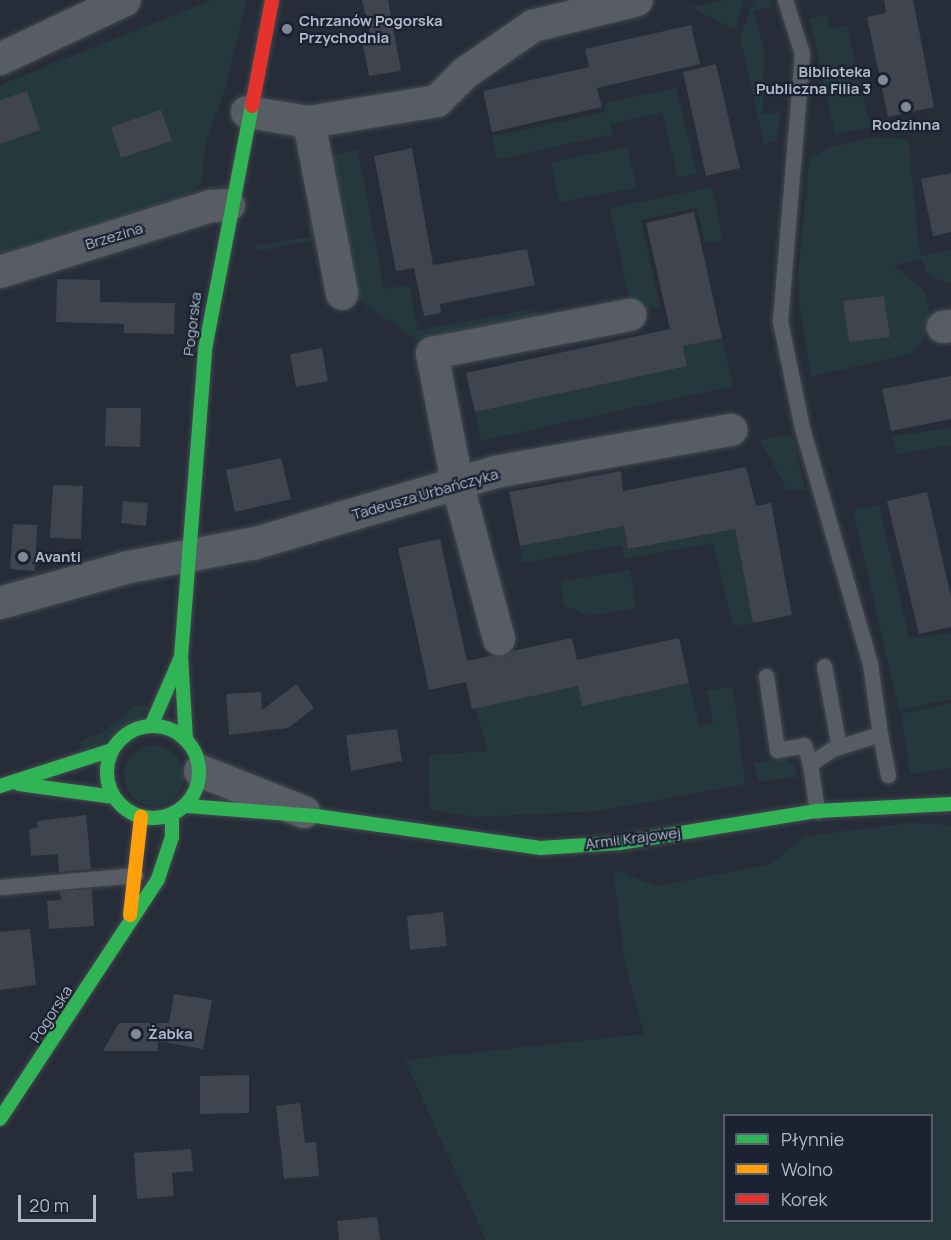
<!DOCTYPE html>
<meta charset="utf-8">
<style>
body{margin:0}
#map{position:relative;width:951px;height:1240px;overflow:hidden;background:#272d38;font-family:Manrope,sans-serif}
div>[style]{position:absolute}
.green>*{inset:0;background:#24383e}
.round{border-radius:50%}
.building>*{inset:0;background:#3f444e}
.roads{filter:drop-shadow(0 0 2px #444951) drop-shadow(0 0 2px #444951)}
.lane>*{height:15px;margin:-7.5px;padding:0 7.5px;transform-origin:7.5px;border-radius:7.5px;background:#585d65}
.street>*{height:32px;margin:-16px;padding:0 16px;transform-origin:16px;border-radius:16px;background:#585d65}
.fast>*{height:14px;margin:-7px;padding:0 7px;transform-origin:7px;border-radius:7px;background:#30b455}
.fast>.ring{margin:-7px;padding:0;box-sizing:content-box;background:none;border:14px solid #30b455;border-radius:50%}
.slow>*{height:14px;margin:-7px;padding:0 7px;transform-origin:7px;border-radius:7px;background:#ff9f0a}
.jam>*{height:14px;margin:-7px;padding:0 7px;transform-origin:7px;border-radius:7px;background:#e5322d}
.dots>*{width:16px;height:16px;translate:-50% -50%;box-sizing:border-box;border:3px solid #1b2333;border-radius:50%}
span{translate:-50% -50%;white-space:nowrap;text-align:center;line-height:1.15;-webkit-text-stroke:4.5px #1b2333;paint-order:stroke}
.poi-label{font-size:15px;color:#b1b9c9;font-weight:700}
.left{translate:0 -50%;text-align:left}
.right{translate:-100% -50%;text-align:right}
.street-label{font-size:15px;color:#b1b9c9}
.legend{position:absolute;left:723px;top:1114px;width:210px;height:108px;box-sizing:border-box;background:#1b2333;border:2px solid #575f6f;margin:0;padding:8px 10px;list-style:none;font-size:18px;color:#b1b9c9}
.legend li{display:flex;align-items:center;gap:12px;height:30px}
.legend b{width:30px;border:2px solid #575f6f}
.scale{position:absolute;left:18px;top:1195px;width:78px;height:27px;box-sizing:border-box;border:3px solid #b1b9c9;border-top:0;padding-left:8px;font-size:18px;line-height:21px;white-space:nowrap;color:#b1b9c9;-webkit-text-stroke:4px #1b2333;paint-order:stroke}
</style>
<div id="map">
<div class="green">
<i style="clip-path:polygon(212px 0,247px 0,224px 93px,207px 137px,201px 183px,187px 197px,0 262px,0 85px)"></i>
<i style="clip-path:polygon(724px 0,744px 0,735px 30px,690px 7px)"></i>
<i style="clip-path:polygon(754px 0,771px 0,772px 7px,754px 11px,764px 51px,762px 113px,780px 114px,777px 140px,764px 144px,740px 37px)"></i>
<i style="clip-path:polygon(828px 14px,829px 28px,847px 26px,870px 127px,835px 135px,810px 19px)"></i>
<i style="clip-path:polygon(676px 88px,697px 174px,678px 178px,662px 112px,610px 124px,612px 134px,496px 160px,492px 137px,604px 112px,606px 103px)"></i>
<i style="clip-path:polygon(871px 138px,908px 139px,920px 256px,951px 250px,951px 284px,929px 276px,921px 258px,894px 266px,926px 292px,931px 321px,922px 342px,913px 353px,811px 377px,797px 286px,809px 159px,828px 148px)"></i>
<i style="clip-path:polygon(628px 147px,636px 188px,559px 202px,551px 162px)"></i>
<i style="clip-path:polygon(358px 150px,384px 289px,409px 285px,418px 330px,536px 308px,539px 321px,422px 343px,347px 293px,321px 157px)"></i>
<i style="clip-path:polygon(712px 187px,723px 240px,705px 243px,697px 208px,641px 220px,660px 307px,632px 313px,610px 208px)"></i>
<i style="clip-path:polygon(308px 218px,313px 219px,315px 260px,312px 241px,257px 251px,256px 245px,310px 237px)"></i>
<i style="clip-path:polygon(722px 338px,733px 386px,481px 441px,475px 412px,687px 366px,683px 346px)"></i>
<i style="clip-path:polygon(951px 428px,951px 445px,897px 454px,892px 436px)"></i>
<i style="clip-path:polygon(783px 435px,794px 437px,805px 490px,787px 490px,760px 440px)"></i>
<i style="clip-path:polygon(879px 505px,909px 638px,951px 633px,951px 699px,899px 710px,853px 510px)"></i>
<i style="clip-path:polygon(624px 526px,629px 549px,735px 529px,753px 623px,733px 626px,713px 543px,625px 559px,622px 545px,522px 563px,520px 546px)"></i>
<i style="clip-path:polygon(630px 570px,636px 608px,589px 616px,563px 605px,561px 581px)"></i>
<i style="clip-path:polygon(689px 683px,700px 726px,713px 724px,707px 690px,733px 687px,745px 784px,599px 811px,475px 817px,430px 810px,429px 755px,488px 751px,475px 708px,578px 686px,583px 706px)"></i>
<i style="clip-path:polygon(951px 703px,951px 768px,910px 774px,901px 714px)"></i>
<i style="clip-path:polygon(137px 704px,147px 707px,142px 717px,82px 755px,79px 742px,103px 732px)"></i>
<i class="round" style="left:124px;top:746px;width:60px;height:60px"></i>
<i style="clip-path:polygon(782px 758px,796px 765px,798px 777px,758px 782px,754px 763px)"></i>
<i style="clip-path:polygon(evenodd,910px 823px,951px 825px,951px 1240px,486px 1240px,405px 1060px,644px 1034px,625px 963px,613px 869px,657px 886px,771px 864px,804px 836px,910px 823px,724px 1116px,932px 1116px,932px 1220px,724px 1220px,724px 1116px)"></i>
</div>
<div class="building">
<i style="clip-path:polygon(362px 0,388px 0,401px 71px,369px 76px,362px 39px,371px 37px)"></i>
<i style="clip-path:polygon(884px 0,913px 0,934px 107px,888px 117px,867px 17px,886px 13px)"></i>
<i style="clip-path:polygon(691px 25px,700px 64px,597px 88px,602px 107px,492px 132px,483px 91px,589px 67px,585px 49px)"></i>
<i style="clip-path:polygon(716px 64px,740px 168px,706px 176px,683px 72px)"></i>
<i style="clip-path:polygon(27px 91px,40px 130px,0 144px,0 100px)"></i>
<i style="clip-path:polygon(161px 110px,172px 141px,121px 158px,111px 127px)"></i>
<i style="clip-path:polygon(412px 148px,433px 265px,527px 249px,535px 285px,440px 304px,441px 313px,424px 316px,414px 268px,396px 271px,374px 156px)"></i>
<i style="clip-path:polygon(951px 173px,951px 232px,933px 236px,921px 179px)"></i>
<i style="clip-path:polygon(694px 212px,722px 338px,683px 346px,687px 366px,475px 412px,466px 373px,670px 329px,646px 223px)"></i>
<i style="clip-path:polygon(57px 279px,100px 280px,100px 302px,175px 303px,174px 334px,124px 333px,124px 324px,56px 322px)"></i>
<i style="clip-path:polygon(884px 296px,890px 337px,849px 342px,843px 301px)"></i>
<i style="clip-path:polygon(322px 348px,328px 381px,296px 387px,290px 354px)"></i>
<i style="clip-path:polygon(951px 376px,951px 419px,891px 431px,882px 389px)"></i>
<i style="clip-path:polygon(106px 408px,141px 408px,140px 447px,105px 446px)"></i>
<i style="clip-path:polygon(281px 458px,291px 499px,235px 512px,226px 470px)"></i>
<i style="clip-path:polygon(746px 467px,756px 506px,771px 503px,792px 615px,753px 623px,735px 529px,628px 549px,624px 526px,520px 546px,509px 492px,621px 471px,623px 491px)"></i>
<i style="clip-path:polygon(53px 485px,83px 486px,81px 539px,50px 538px)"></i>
<i style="clip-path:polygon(927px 492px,951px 597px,951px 627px,919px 634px,887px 501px)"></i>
<i style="clip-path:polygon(123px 501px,148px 503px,146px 526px,121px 523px)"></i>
<i style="clip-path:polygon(13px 524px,37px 525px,35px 571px,10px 569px)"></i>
<i style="clip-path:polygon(440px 539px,467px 661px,572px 638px,577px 660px,679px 638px,689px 683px,582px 706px,578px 686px,472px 709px,466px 682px,429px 690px,398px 548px)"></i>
<i style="clip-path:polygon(296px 684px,314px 708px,288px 728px,229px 735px,226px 694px,261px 692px,262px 710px)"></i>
<i style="clip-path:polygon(397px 729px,402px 761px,351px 771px,346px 735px)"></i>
<i style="clip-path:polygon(86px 815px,91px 869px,59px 872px,58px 854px,31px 856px,29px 829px,37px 828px,37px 821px)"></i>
<i style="clip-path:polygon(92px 889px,94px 926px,49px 929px,47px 901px,61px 900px,60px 891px)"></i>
<i style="clip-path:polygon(443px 912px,447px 946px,410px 950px,407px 916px)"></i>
<i style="clip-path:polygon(30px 929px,36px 985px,0 990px,0 932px)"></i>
<i style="clip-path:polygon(174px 994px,212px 1000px,203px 1049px,158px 1041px,158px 1051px,103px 1051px,119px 1023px,169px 1023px)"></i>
<i style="clip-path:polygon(249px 1075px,249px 1113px,200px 1114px,200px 1076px)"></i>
<i style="clip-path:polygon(300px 1103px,305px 1143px,316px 1142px,319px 1176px,284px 1179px,276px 1106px)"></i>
<i style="clip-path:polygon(191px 1149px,193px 1171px,172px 1173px,174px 1196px,137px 1199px,134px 1153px)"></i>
<i style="clip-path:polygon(377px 1217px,380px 1240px,339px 1240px,337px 1221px)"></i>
</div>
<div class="roads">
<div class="lane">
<i style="left:785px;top:0;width:57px;rotate:72.5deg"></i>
<i style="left:802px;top:54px;width:268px;rotate:94.7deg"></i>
<i style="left:780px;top:321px;width:109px;rotate:78.4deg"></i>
<i style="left:802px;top:428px;width:246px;rotate:73.9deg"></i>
<i style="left:870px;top:664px;width:71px;rotate:81.9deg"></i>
<i style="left:880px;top:734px;width:50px;rotate:162.6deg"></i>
<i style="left:832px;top:749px;width:27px;rotate:146deg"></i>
<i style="left:810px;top:764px;width:48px;rotate:81.5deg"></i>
<i style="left:824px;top:666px;width:82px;rotate:79.5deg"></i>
<i style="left:766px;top:676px;width:75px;rotate:81.5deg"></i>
<i style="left:777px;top:750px;width:27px;rotate:-10deg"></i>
<i style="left:804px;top:745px;width:20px;rotate:72deg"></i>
<i style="left:880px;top:734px;width:42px;rotate:79deg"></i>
<i style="left:0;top:887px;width:136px;rotate:-5.1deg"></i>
</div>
<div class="street">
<i style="left:0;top:59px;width:138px;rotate:-25.3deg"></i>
<i style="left:247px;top:112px;width:63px;rotate:9.2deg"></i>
<i style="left:309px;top:122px;width:130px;rotate:-9.3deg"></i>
<i style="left:437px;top:101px;width:40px;rotate:-45deg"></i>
<i style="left:465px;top:73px;width:83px;rotate:-34.7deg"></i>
<i style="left:533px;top:26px;width:107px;rotate:-14deg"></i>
<i style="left:309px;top:122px;width:175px;rotate:79.1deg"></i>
<i style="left:0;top:272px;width:221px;rotate:-17.4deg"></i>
<i style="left:211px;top:206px;width:18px;rotate:-3deg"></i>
<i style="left:943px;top:327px;width:8px;rotate:-7deg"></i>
<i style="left:0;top:603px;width:134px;rotate:-15.6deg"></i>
<i style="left:129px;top:567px;width:129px;rotate:-10.7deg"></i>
<i style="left:256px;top:543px;width:249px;rotate:-16.5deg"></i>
<i style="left:495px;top:472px;width:240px;rotate:-10.1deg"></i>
<i style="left:499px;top:639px;width:163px;rotate:-105deg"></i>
<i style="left:457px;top:482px;width:131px;rotate:-101deg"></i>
<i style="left:432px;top:353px;width:202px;rotate:-10.9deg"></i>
<i style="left:200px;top:771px;width:112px;rotate:21.5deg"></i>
</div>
<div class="fast">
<i class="ring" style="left:107px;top:726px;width:78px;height:78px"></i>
<i style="left:151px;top:726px;width:75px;rotate:-66.5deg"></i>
<i style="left:186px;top:740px;width:83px;rotate:-93.4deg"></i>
<i style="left:181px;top:657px;width:309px;rotate:-85.5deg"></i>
<i style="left:205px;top:349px;width:248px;rotate:-79.1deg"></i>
<i style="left:19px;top:784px;width:96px;rotate:7.8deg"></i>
<i style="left:0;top:786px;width:118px;rotate:-17.8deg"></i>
<i style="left:187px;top:806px;width:129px;rotate:4.4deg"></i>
<i style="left:316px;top:816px;width:226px;rotate:8.1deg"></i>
<i style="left:540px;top:848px;width:79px;rotate:-3.6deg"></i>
<i style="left:619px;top:843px;width:201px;rotate:-9.2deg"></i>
<i style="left:817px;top:811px;width:134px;rotate:-3deg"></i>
<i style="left:0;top:1119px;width:287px;rotate:-56.6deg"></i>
<i style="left:158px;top:879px;width:44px;rotate:-71.6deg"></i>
<i style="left:172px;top:837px;width:23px;rotate:-90deg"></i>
</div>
<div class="slow">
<i style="left:130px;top:915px;width:99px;rotate:-83.6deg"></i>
</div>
<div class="jam">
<i style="left:252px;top:106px;width:108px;rotate:-79.3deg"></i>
</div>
</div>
<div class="dots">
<i style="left:287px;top:29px;background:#818896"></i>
<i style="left:883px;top:80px;background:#818896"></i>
<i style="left:906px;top:107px;background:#818896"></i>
<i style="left:23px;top:557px;background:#818896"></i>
<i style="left:136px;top:1034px;background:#818896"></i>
</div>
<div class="poi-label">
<span class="left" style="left:299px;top:29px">Chrzanów Pogorska<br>Przychodnia</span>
<span class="right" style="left:871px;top:80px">Biblioteka<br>Publiczna Filia 3</span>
<span style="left:906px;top:125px">Rodzinna</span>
<span class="left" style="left:35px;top:557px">Avanti</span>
<span class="left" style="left:148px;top:1034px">Żabka</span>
</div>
<div class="street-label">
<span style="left:114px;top:236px;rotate:-17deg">Brzezina</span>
<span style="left:192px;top:324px;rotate:-83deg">Pogorska</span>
<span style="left:425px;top:494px;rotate:-16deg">Tadeusza Urbańczyka</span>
<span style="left:633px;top:838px;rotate:-7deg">Armii Krajowej</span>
<span style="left:51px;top:1014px;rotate:-57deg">Pogorska</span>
</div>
<ul class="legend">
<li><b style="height:8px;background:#30b455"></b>Płynnie</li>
<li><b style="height:8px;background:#ff9f0a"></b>Wolno</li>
<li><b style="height:8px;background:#e5322d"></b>Korek</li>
</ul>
<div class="scale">20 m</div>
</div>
